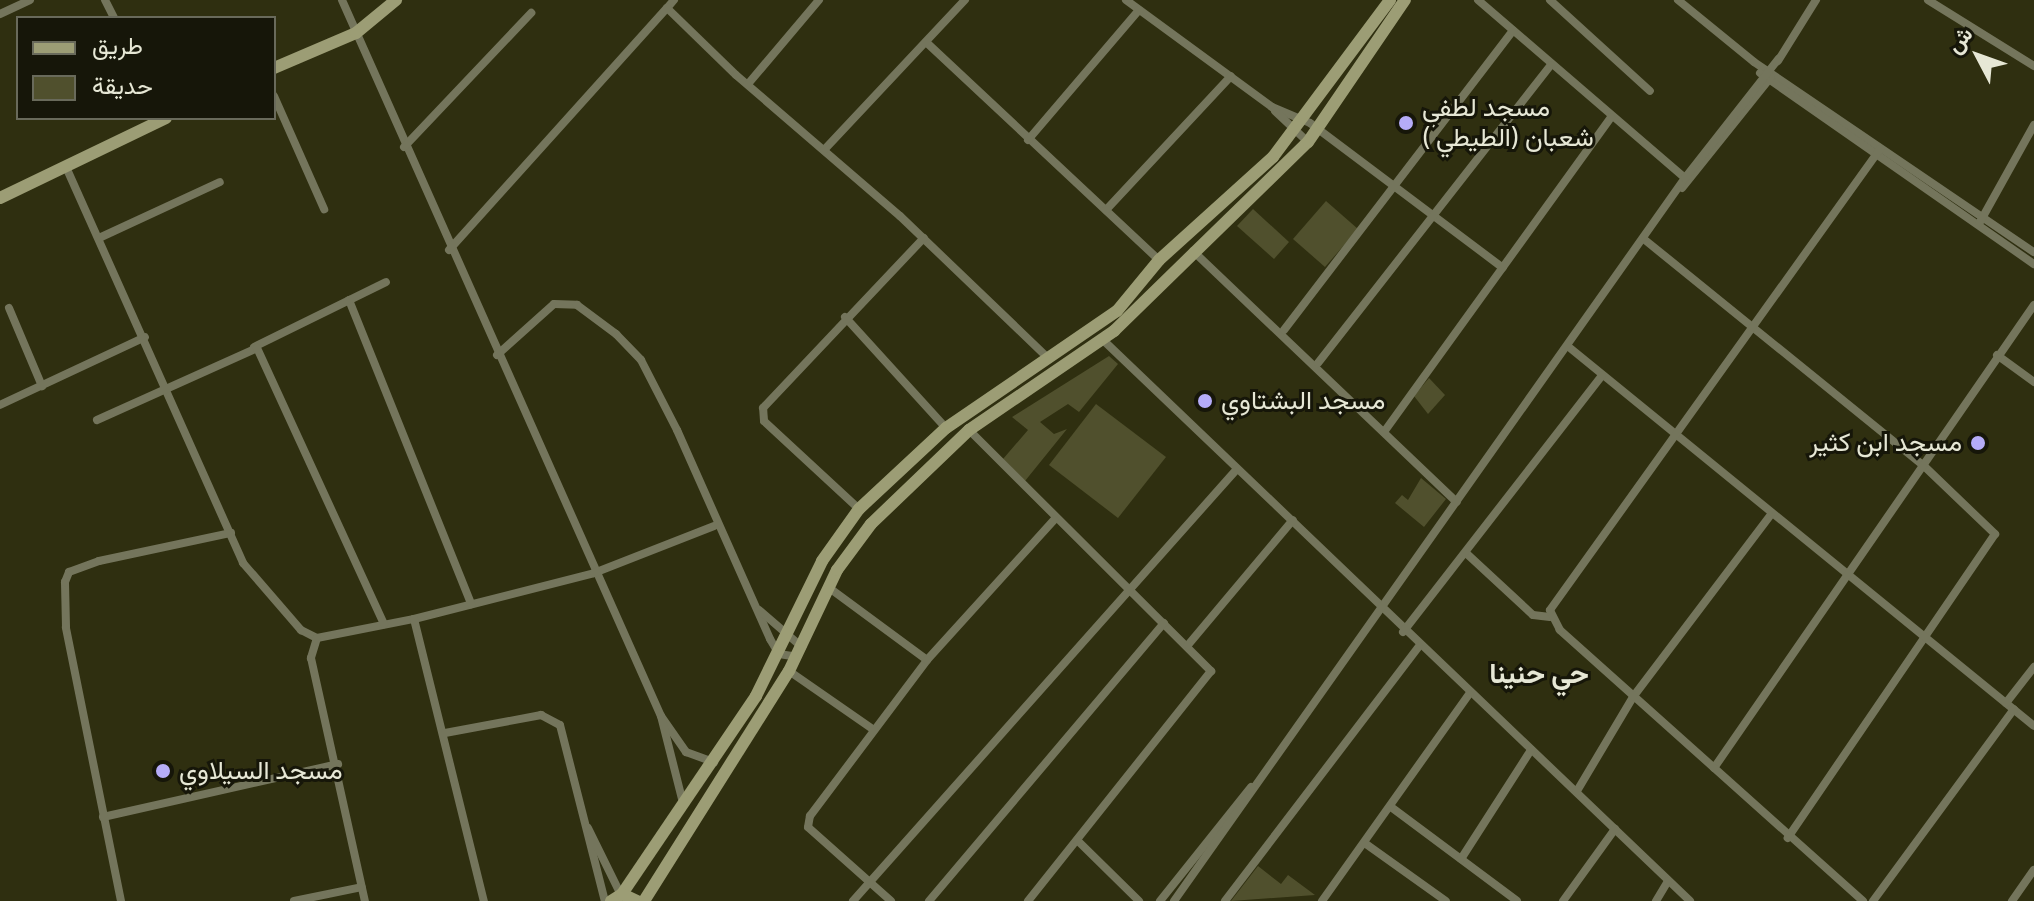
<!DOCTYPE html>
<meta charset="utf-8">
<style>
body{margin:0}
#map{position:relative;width:2034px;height:901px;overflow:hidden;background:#2f2f10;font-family:Cabin,Vazirmatn,sans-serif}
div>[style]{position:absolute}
.green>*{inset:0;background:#50502d}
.street>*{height:8px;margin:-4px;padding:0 4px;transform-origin:4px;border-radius:4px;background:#74755c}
.secondary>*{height:12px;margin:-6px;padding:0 6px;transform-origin:6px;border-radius:6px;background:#9c9d75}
.dots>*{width:22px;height:22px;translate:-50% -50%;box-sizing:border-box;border:4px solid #161609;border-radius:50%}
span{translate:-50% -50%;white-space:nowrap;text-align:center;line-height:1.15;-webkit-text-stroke:6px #161609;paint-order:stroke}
.poi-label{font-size:26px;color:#e6e7d5}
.left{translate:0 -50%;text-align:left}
.right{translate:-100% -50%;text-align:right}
.neighbourhood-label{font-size:28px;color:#e6e7d5;font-weight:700}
.legend{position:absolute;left:16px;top:16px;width:260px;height:104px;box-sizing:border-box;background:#161609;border:2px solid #696a5b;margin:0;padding:10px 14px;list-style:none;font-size:24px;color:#e6e7d5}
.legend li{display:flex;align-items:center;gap:16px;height:40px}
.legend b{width:40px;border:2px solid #696a5b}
.north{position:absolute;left:1938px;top:16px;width:80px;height:80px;-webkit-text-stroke:6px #161609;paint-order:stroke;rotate:311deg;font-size:22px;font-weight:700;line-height:32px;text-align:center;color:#e6e7d5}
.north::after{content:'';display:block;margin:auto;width:28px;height:36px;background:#e6e7d5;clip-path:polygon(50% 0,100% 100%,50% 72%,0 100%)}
</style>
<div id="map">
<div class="green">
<i style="clip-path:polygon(1326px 201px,1358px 229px,1325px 267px,1293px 239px)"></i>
<i style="clip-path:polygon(1253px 209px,1289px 242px,1274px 259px,1237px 226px)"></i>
<i style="clip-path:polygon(1109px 356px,1118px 364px,1079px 412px,1068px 404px,1040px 422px,1054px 434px,1067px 429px,1025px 481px,1003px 459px,1028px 430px,1012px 417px)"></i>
<i style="clip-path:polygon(1429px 378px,1445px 395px,1428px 414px,1414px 396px)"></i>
<i style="clip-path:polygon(1096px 404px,1166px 457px,1118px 518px,1049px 465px)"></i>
<i style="clip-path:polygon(1421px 478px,1446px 499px,1424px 527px,1395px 503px,1402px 495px,1408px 500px)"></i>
<i style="clip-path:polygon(1258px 866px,1281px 884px,1288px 875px,1315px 895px,1231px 901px)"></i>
</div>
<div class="street">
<i style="left:105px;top:0;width:20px;rotate:63deg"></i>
<i style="left:342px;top:0;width:784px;rotate:65.99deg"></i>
<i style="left:661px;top:716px;width:44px;rotate:55.2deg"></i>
<i style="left:686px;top:752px;width:30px;rotate:20deg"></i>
<i style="left:674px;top:0;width:11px;rotate:131deg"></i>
<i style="left:667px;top:8px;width:96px;rotate:44.2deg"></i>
<i style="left:736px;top:75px;width:216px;rotate:40.7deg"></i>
<i style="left:900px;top:216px;width:207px;rotate:43.8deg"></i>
<i style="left:1126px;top:0;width:181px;rotate:36.2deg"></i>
<i style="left:1272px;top:107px;width:41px;rotate:22.8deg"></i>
<i style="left:1310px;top:123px;width:241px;rotate:36.9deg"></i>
<i style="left:1478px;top:0;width:273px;rotate:40.7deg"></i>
<i style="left:1550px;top:0;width:135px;rotate:42.3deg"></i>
<i style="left:1678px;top:0;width:98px;rotate:39.2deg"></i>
<i style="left:1754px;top:62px;width:338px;rotate:34.2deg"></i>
<i style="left:1928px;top:0;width:125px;rotate:31.9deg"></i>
<i style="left:0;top:14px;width:33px;rotate:-25deg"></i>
<i style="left:926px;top:42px;width:319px;rotate:43.1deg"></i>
<i style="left:1778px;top:61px;width:72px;rotate:-58.1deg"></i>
<i style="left:1760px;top:73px;width:334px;rotate:34.9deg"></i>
<i style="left:748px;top:84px;width:110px;rotate:-49.8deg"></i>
<i style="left:274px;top:96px;width:124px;rotate:66.1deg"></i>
<i style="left:1275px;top:111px;width:45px;rotate:43.2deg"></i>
<i style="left:1028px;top:140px;width:171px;rotate:-49.5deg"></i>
<i style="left:404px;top:147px;width:185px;rotate:-46.5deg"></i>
<i style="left:824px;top:150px;width:206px;rotate:-46.8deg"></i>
<i style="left:66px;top:167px;width:434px;rotate:65.9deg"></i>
<i style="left:243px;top:563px;width:89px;rotate:49.1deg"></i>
<i style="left:301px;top:630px;width:18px;rotate:27deg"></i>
<i style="left:317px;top:638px;width:99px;rotate:-11.1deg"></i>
<i style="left:414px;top:619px;width:186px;rotate:-14.3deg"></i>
<i style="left:594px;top:573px;width:129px;rotate:-21.4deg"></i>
<i style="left:1682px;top:188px;width:142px;rotate:-51.3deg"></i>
<i style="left:1106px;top:210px;width:183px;rotate:-47deg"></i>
<i style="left:1980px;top:222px;width:111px;rotate:-60.9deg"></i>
<i style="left:99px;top:238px;width:133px;rotate:-24.8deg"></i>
<i style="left:1645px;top:240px;width:358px;rotate:39deg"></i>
<i style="left:1923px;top:465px;width:100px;rotate:43.8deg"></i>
<i style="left:1995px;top:534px;width:368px;rotate:124.3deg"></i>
<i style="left:449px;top:250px;width:326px;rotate:-48deg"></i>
<i style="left:1193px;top:251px;width:364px;rotate:43.6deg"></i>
<i style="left:349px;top:300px;width:328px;rotate:68.1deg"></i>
<i style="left:9px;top:308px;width:85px;rotate:67.1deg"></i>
<i style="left:845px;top:317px;width:150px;rotate:47.7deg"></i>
<i style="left:1284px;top:330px;width:377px;rotate:-52.6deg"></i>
<i style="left:1103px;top:340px;width:812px;rotate:43.7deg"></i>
<i style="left:254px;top:347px;width:147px;rotate:-26.2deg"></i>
<i style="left:1570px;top:348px;width:598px;rotate:39.17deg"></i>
<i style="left:497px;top:355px;width:76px;rotate:-41.8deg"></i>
<i style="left:554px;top:304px;width:23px;rotate:2deg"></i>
<i style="left:577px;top:305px;width:49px;rotate:36.6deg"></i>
<i style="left:616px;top:334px;width:36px;rotate:46deg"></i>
<i style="left:641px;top:360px;width:79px;rotate:62.8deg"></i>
<i style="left:677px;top:430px;width:229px;rotate:66deg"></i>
<i style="left:770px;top:639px;width:17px;rotate:59deg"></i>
<i style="left:779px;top:654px;width:18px;rotate:9deg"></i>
<i style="left:1997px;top:355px;width:46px;rotate:36.1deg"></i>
<i style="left:1318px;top:363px;width:378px;rotate:-52deg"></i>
<i style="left:0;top:405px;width:160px;rotate:-25.1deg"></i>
<i style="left:97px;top:420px;width:175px;rotate:-24.2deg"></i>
<i style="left:257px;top:348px;width:304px;rotate:65.3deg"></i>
<i style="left:969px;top:430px;width:342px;rotate:44.9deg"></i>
<i style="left:1211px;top:671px;width:294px;rotate:128.5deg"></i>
<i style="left:1384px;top:432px;width:388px;rotate:-54.2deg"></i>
<i style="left:859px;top:509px;width:129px;rotate:-137.2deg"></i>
<i style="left:764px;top:421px;width:13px;rotate:-94deg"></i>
<i style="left:763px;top:408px;width:234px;rotate:-46.6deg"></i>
<i style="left:1466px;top:553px;width:91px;rotate:42.8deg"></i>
<i style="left:1533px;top:615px;width:17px;rotate:7deg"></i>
<i style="left:828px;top:587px;width:123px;rotate:36.4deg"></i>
<i style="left:759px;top:610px;width:57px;rotate:40.7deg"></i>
<i style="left:414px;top:619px;width:291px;rotate:76.1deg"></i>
<i style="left:1403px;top:632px;width:325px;rotate:-52.2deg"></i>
<i style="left:317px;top:638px;width:21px;rotate:107deg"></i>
<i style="left:311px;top:658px;width:249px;rotate:77.5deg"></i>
<i style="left:1188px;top:645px;width:163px;rotate:-50deg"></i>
<i style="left:789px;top:671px;width:100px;rotate:34.8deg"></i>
<i style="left:2006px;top:703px;width:46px;rotate:-52.1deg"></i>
<i style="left:661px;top:716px;width:90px;rotate:75.8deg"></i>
<i style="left:445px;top:733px;width:98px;rotate:-10.6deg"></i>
<i style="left:541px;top:715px;width:21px;rotate:28deg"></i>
<i style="left:560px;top:725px;width:182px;rotate:75.7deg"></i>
<i style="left:1714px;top:768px;width:563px;rotate:-55.35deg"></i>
<i style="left:1577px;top:791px;width:109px;rotate:-59.2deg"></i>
<i style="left:1633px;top:697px;width:227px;rotate:-52.9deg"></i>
<i style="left:1391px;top:807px;width:157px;rotate:36.7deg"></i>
<i style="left:103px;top:817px;width:241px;rotate:-12.7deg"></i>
<i style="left:588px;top:828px;width:75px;rotate:63.8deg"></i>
<i style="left:1077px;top:840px;width:87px;rotate:44.5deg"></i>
<i style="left:1366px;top:844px;width:98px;rotate:35.5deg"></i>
<i style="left:1461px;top:859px;width:130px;rotate:-57.3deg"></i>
<i style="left:121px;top:901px;width:279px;rotate:-101.4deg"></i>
<i style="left:66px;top:627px;width:45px;rotate:-91.3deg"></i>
<i style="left:65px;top:582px;width:11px;rotate:-68deg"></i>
<i style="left:69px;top:572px;width:32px;rotate:-20deg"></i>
<i style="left:99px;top:561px;width:135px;rotate:-12deg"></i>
<i style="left:294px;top:901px;width:69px;rotate:-11.6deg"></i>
<i style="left:853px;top:901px;width:578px;rotate:-48.37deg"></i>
<i style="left:891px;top:901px;width:111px;rotate:-138.3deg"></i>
<i style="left:808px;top:827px;width:11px;rotate:-80deg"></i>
<i style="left:810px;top:816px;width:195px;rotate:-53.1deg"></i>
<i style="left:927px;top:660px;width:189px;rotate:-47.8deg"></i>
<i style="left:929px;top:901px;width:364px;rotate:-49.8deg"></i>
<i style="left:1160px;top:901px;width:146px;rotate:-51.4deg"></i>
<i style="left:1174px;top:901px;width:885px;rotate:-54.75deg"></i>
<i style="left:1685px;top:178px;width:152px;rotate:-51.9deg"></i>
<i style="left:1225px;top:901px;width:320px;rotate:-52.7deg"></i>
<i style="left:1322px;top:901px;width:254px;rotate:-54.6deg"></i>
<i style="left:1563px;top:901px;width:89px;rotate:-54.2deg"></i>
<i style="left:1656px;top:901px;width:23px;rotate:-59deg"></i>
<i style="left:1863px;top:901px;width:407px;rotate:-138.2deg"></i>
<i style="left:1560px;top:630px;width:22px;rotate:-117deg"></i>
<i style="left:1550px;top:610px;width:567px;rotate:-54.4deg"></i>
<i style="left:1873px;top:901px;width:238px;rotate:-53.7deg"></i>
<i style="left:2012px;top:901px;width:38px;rotate:-55deg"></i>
</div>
<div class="secondary">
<i style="left:274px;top:68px;width:89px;rotate:-23.1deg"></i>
<i style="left:356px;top:33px;width:52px;rotate:-39.5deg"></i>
<i style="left:0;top:198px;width:184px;rotate:-25.7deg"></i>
<i style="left:622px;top:894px;width:239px;rotate:-55.9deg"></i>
<i style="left:756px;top:696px;width:150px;rotate:-63.9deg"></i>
<i style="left:822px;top:561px;width:64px;rotate:-54.6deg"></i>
<i style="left:859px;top:509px;width:119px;rotate:-43deg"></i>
<i style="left:946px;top:428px;width:207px;rotate:-34.4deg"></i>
<i style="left:1117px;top:311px;width:66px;rotate:-50.5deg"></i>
<i style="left:1159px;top:260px;width:154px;rotate:-42.1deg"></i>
<i style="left:1273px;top:157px;width:196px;rotate:-53.3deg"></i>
<i style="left:611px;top:901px;width:13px;rotate:-32deg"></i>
<i style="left:622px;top:894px;width:17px;rotate:25deg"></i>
<i style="left:644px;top:901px;width:272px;rotate:-57.8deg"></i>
<i style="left:789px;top:671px;width:112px;rotate:-64.6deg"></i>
<i style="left:837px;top:570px;width:57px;rotate:-53.5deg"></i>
<i style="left:871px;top:524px;width:136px;rotate:-43.8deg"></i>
<i style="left:969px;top:430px;width:176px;rotate:-34.3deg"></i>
<i style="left:1114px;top:331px;width:271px;rotate:-44.3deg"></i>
<i style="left:1308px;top:142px;width:172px;rotate:-55.7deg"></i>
</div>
<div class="dots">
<i style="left:1406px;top:123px;background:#b5acf8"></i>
<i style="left:1205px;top:401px;background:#b5acf8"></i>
<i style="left:1978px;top:443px;background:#b5acf8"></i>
<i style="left:163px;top:771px;background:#b5acf8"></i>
</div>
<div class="poi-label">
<span class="left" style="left:1422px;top:123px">مسجد لطفي<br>شعبان (الطيطي )</span>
<span class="left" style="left:1221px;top:401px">مسجد البشتاوي</span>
<span class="right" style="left:1962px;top:443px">مسجد ابن كثير</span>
<span class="left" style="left:179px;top:771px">مسجد السيلاوي</span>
</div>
<div class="neighbourhood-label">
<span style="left:1539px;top:673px">حي حنينا</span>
</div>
<ul class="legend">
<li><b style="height:10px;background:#9c9d75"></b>طريق</li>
<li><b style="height:22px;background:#50502d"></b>حديقة</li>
</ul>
<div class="north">ش</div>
</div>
